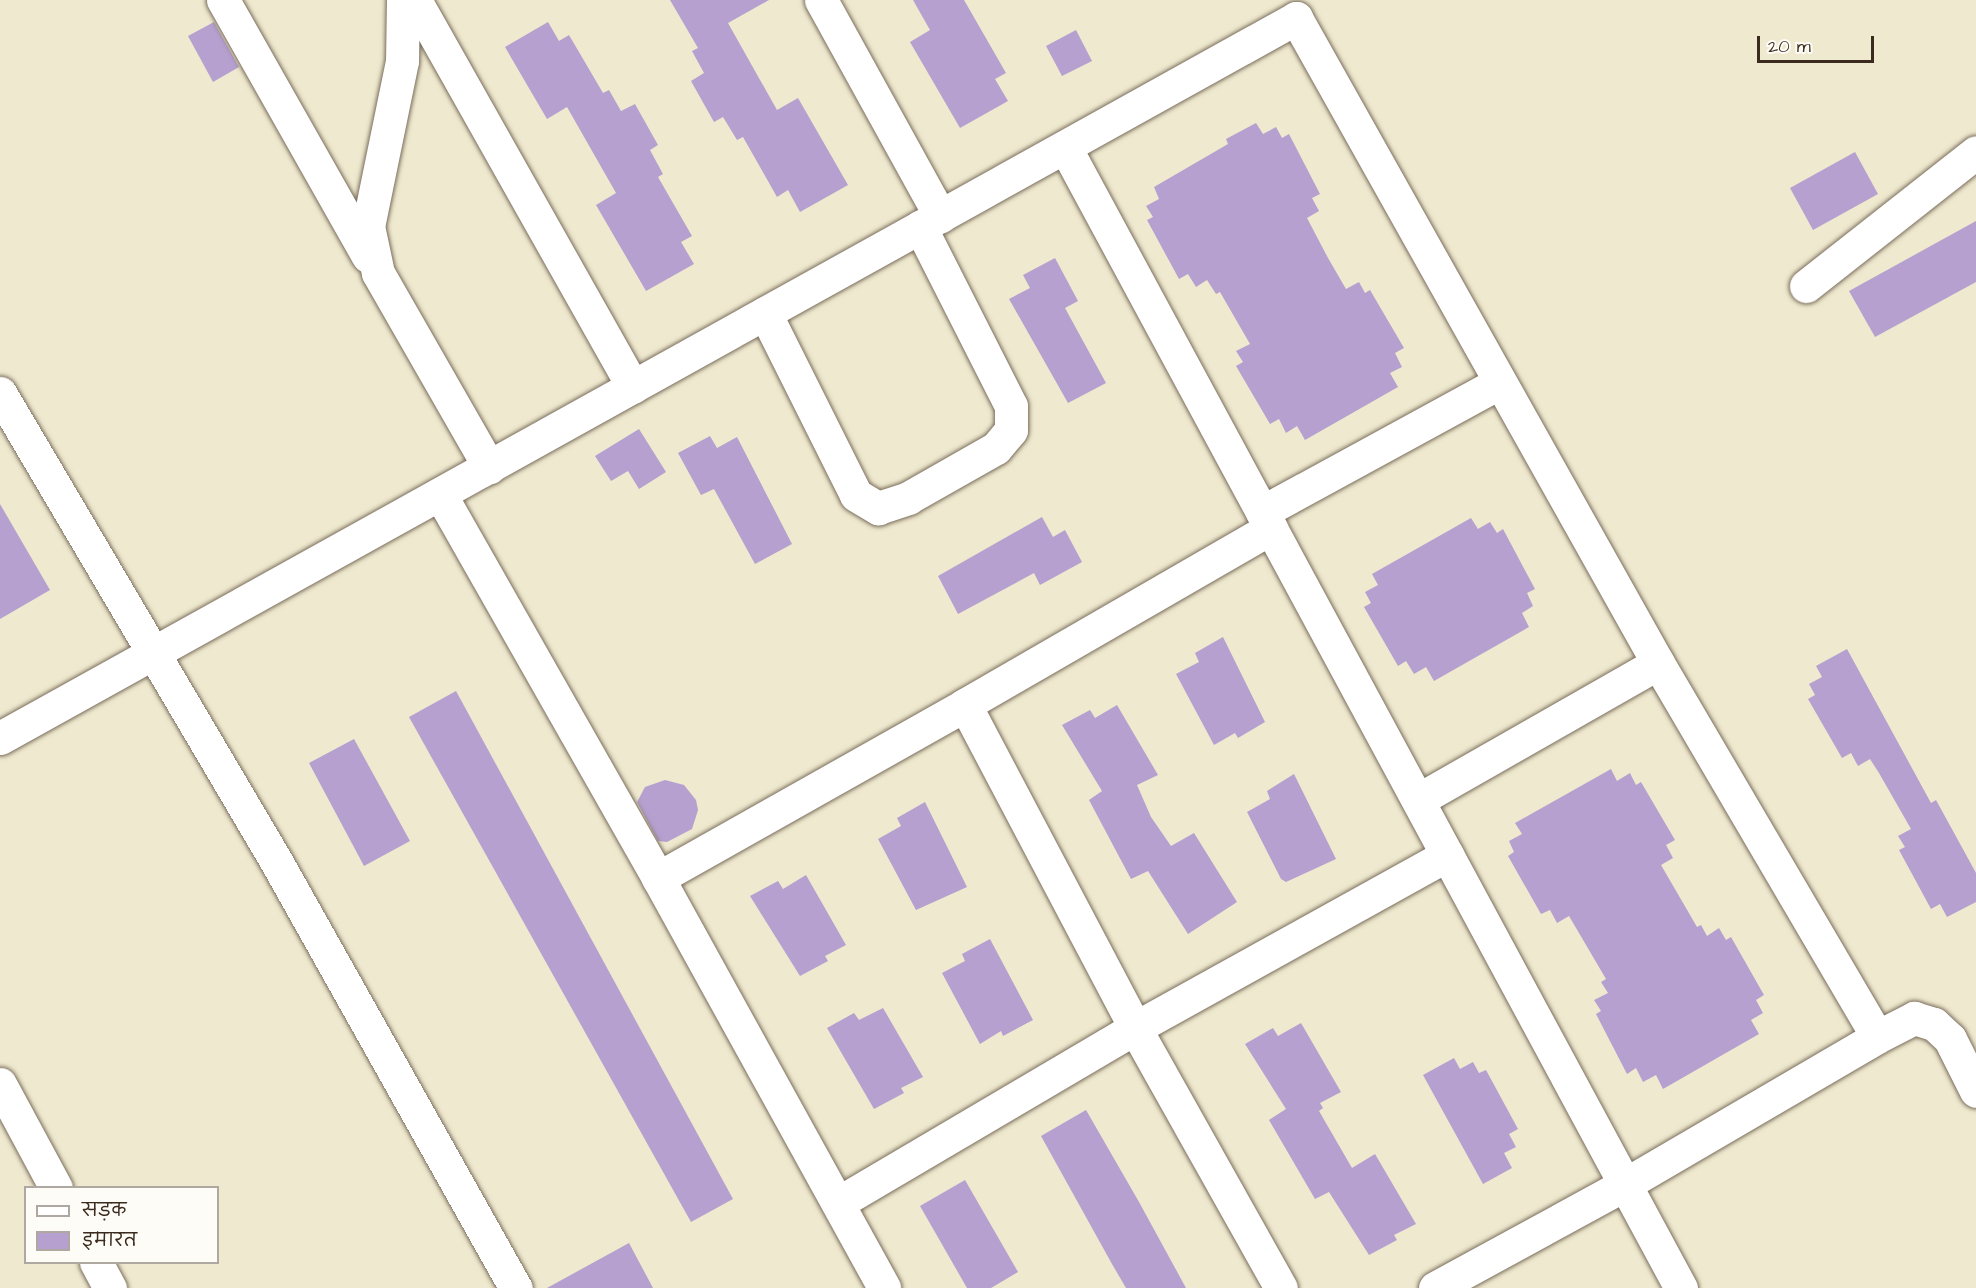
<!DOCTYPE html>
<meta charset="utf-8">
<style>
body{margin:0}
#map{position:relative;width:1976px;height:1288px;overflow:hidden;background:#efe9cf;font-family:"Architects Daughter","Playpen Sans Deva",sans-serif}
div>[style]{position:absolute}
.building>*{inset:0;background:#b5a0cf}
.roads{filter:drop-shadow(0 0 2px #7a6d5c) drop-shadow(0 0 2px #7a6d5c)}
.minor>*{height:33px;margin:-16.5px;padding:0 16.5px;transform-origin:16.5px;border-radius:16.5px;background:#fff}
span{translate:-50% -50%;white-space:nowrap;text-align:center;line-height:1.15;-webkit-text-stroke:6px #fdfcf7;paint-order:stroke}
.legend{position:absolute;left:24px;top:1186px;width:195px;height:78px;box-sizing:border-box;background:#fdfcf7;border:2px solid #afa8a0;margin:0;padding:8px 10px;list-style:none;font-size:18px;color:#3b2a1e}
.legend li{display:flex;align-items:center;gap:12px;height:30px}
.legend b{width:30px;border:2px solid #afa8a0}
.scale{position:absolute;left:1757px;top:36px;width:117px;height:27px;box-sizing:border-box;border:3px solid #3b2a1e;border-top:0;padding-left:8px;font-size:18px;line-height:21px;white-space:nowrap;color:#3b2a1e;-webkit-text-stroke:4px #fdfcf7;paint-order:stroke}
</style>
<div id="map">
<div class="building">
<i style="clip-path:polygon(670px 0,769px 0,728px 23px,777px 110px,798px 98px,848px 185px,800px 212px,788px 190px,777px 197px,743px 137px,737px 140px,723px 117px,714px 122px,691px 81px,704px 73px,692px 51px,698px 48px)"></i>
<i style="clip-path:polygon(913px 0,964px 0,1006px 73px,995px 79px,1008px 101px,960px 128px,910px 42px,930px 30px)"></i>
<i style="clip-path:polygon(214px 22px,239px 67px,213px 82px,188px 36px)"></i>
<i style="clip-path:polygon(548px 22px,559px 41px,569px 35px,603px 93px,609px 90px,621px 111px,635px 104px,658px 145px,650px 150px,663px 174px,658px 177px,692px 236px,681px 242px,694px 264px,646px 291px,596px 205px,616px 193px,567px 107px,547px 119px,505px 47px)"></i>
<i style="clip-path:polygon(1076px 30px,1092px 61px,1062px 76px,1046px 46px)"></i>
<i style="clip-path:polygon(1256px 123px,1263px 134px,1276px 127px,1282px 138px,1289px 134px,1320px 194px,1312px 198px,1319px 211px,1307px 218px,1328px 258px,1346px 289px,1359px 282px,1365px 293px,1370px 290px,1404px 348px,1395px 353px,1402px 367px,1390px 373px,1398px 387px,1305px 440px,1297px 426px,1286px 433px,1279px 419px,1270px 424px,1236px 366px,1243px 362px,1236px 351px,1250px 344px,1220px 292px,1216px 294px,1207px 280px,1196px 287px,1188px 274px,1179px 279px,1147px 220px,1153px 217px,1146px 206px,1159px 199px,1154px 187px,1228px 144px,1226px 139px)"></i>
<i style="clip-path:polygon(1855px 152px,1878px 194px,1813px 230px,1790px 188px)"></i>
<i style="clip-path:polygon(1976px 221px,1976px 282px,1875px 337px,1849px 291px)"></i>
<i style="clip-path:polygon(1055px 258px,1078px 301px,1065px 308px,1106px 383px,1068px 403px,1009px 299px,1030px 288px,1023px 275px)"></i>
<i style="clip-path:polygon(639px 429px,666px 472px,639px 489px,628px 471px,611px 481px,595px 456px)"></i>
<i style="clip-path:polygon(710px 436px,717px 448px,737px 437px,792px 544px,755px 564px,714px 489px,701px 495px,678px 453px)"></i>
<i style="clip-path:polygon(0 504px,50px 590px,0 619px)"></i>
<i style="clip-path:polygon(1042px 517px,1053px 537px,1065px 530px,1082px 562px,1040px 585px,1034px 573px,958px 614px,938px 576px)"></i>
<i style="clip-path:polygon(1471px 518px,1478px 529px,1490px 522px,1497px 533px,1503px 529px,1535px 589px,1527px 593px,1533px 606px,1522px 613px,1529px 627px,1434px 681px,1426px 667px,1414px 674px,1406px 661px,1398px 666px,1364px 607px,1371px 603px,1365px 592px,1378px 585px,1372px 574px)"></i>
<i style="clip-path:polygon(1223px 637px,1265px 722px,1238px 738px,1235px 733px,1214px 745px,1176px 674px,1199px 662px,1195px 653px)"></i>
<i style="clip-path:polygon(1847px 649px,1931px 803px,1936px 800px,1976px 873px,1976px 902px,1947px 917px,1940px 904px,1931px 909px,1899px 850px,1905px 847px,1898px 836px,1911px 829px,1879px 773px,1870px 759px,1858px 766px,1851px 753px,1842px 758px,1808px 699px,1815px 695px,1809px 684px,1822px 677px,1816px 666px)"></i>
<i style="clip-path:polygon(456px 691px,733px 1199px,691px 1222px,409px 717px)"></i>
<i style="clip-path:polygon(1117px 705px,1158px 775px,1137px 785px,1151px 817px,1171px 846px,1194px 833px,1237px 902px,1188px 934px,1148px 871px,1131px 879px,1089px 800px,1102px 791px,1062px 725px,1090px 710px,1095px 718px)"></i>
<i style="clip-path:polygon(354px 739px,410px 841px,364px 866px,309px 763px)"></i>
<i style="clip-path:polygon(1611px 769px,1617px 781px,1630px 773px,1636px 785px,1641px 782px,1675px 840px,1666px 845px,1673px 858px,1661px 865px,1697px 927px,1701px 925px,1707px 936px,1719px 928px,1726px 940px,1731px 937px,1764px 995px,1756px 1000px,1763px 1013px,1751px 1020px,1759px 1034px,1663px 1089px,1656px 1075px,1643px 1082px,1636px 1068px,1627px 1074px,1596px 1014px,1601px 1011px,1594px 1000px,1608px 993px,1601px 982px,1606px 979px,1569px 916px,1557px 923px,1550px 910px,1541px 914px,1508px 856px,1514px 852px,1509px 841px,1522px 834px,1515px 823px)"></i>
<i style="clip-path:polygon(1294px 774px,1336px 859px,1286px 882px,1281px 879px,1247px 812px,1270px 799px,1267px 791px)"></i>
<i style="clip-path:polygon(665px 780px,684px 785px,696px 800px,698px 810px,692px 829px,667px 842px,658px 841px,637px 802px,645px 787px)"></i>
<i style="clip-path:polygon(925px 802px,967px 887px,916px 910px,878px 839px,901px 826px,897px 818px)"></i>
<i style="clip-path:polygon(806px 875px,846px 945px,825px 956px,828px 961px,800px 976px,750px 896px,778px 881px,783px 889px)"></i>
<i style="clip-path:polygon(990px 939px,1033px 1020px,1003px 1036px,1001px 1031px,980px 1044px,942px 973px,965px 961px,962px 954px)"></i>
<i style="clip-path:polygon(883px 1008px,923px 1077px,901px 1088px,904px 1093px,874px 1109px,827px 1028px,854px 1013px,859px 1020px)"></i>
<i style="clip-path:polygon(1301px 1023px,1341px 1092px,1320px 1103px,1323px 1108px,1319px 1111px,1352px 1168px,1375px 1154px,1416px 1224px,1394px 1235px,1397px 1240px,1369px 1255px,1329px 1192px,1315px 1199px,1269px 1120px,1286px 1109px,1245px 1044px,1273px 1028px,1278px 1036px)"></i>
<i style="clip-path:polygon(1454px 1058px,1460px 1069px,1473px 1062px,1479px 1073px,1486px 1070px,1518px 1129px,1509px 1134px,1516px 1147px,1504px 1153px,1512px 1168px,1483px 1184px,1423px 1075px)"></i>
<i style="clip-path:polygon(1086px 1110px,1139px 1202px,1186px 1288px,1126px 1288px,1112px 1264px,1041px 1136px)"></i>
<i style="clip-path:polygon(965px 1180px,1018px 1272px,991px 1288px,967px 1288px,920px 1206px)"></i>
<i style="clip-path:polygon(629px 1243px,653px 1288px,547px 1288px)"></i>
</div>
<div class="roads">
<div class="minor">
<i style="left:223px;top:0;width:294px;rotate:60.5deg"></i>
<i style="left:403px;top:0;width:61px;rotate:90.9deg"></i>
<i style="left:402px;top:61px;width:168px;rotate:101.6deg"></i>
<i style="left:368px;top:226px;width:48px;rotate:78deg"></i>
<i style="left:378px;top:273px;width:224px;rotate:60.2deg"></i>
<i style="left:415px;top:0;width:444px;rotate:60.6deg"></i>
<i style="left:821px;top:0;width:247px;rotate:61.1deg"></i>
<i style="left:1065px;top:147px;width:1297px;rotate:61.64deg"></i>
<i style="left:1806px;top:286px;width:216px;rotate:-38.2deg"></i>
<i style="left:765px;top:313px;width:203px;rotate:63.4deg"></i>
<i style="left:856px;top:495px;width:26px;rotate:31deg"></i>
<i style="left:878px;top:508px;width:32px;rotate:-18deg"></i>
<i style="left:908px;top:498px;width:101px;rotate:-29.6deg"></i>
<i style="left:996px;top:448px;width:23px;rotate:-50deg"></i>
<i style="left:1011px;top:430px;width:24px;rotate:-90deg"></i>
<i style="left:1011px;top:406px;width:201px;rotate:-116.9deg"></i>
<i style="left:0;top:393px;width:543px;rotate:59.47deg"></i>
<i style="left:276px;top:861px;width:490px;rotate:60.7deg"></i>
<i style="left:440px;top:494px;width:442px;rotate:60.4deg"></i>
<i style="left:658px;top:878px;width:352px;rotate:-29.4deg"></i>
<i style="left:1262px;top:512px;width:271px;rotate:-28.6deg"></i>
<i style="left:1271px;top:528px;width:354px;rotate:150deg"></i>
<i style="left:965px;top:705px;width:365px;rotate:62.2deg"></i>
<i style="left:1135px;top:1028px;width:298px;rotate:60.7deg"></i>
<i style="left:0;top:738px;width:1483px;rotate:-29.05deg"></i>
<i style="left:1296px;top:18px;width:740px;rotate:60.7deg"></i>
<i style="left:1658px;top:663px;width:433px;rotate:59.6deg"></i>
<i style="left:1877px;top:1037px;width:42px;rotate:-27.2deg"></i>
<i style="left:1914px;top:1018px;width:21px;rotate:17deg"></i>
<i style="left:1934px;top:1024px;width:22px;rotate:43deg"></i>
<i style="left:1950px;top:1039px;width:58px;rotate:63.4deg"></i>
<i style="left:1418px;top:800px;width:276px;rotate:-29.7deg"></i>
<i style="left:658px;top:878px;width:468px;rotate:61.1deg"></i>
<i style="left:0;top:1084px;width:118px;rotate:61.7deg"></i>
<i style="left:838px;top:1203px;width:345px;rotate:-30.5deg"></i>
<i style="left:1135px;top:1028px;width:357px;rotate:-29deg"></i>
<i style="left:96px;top:1262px;width:30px;rotate:62deg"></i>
<i style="left:1435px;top:1288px;width:215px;rotate:-28.6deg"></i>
<i style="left:1624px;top:1185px;width:293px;rotate:-30.3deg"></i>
</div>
</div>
<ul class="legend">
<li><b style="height:8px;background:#fff"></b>सड़क</li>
<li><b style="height:16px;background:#b5a0cf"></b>इमारत</li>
</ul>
<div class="scale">20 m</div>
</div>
